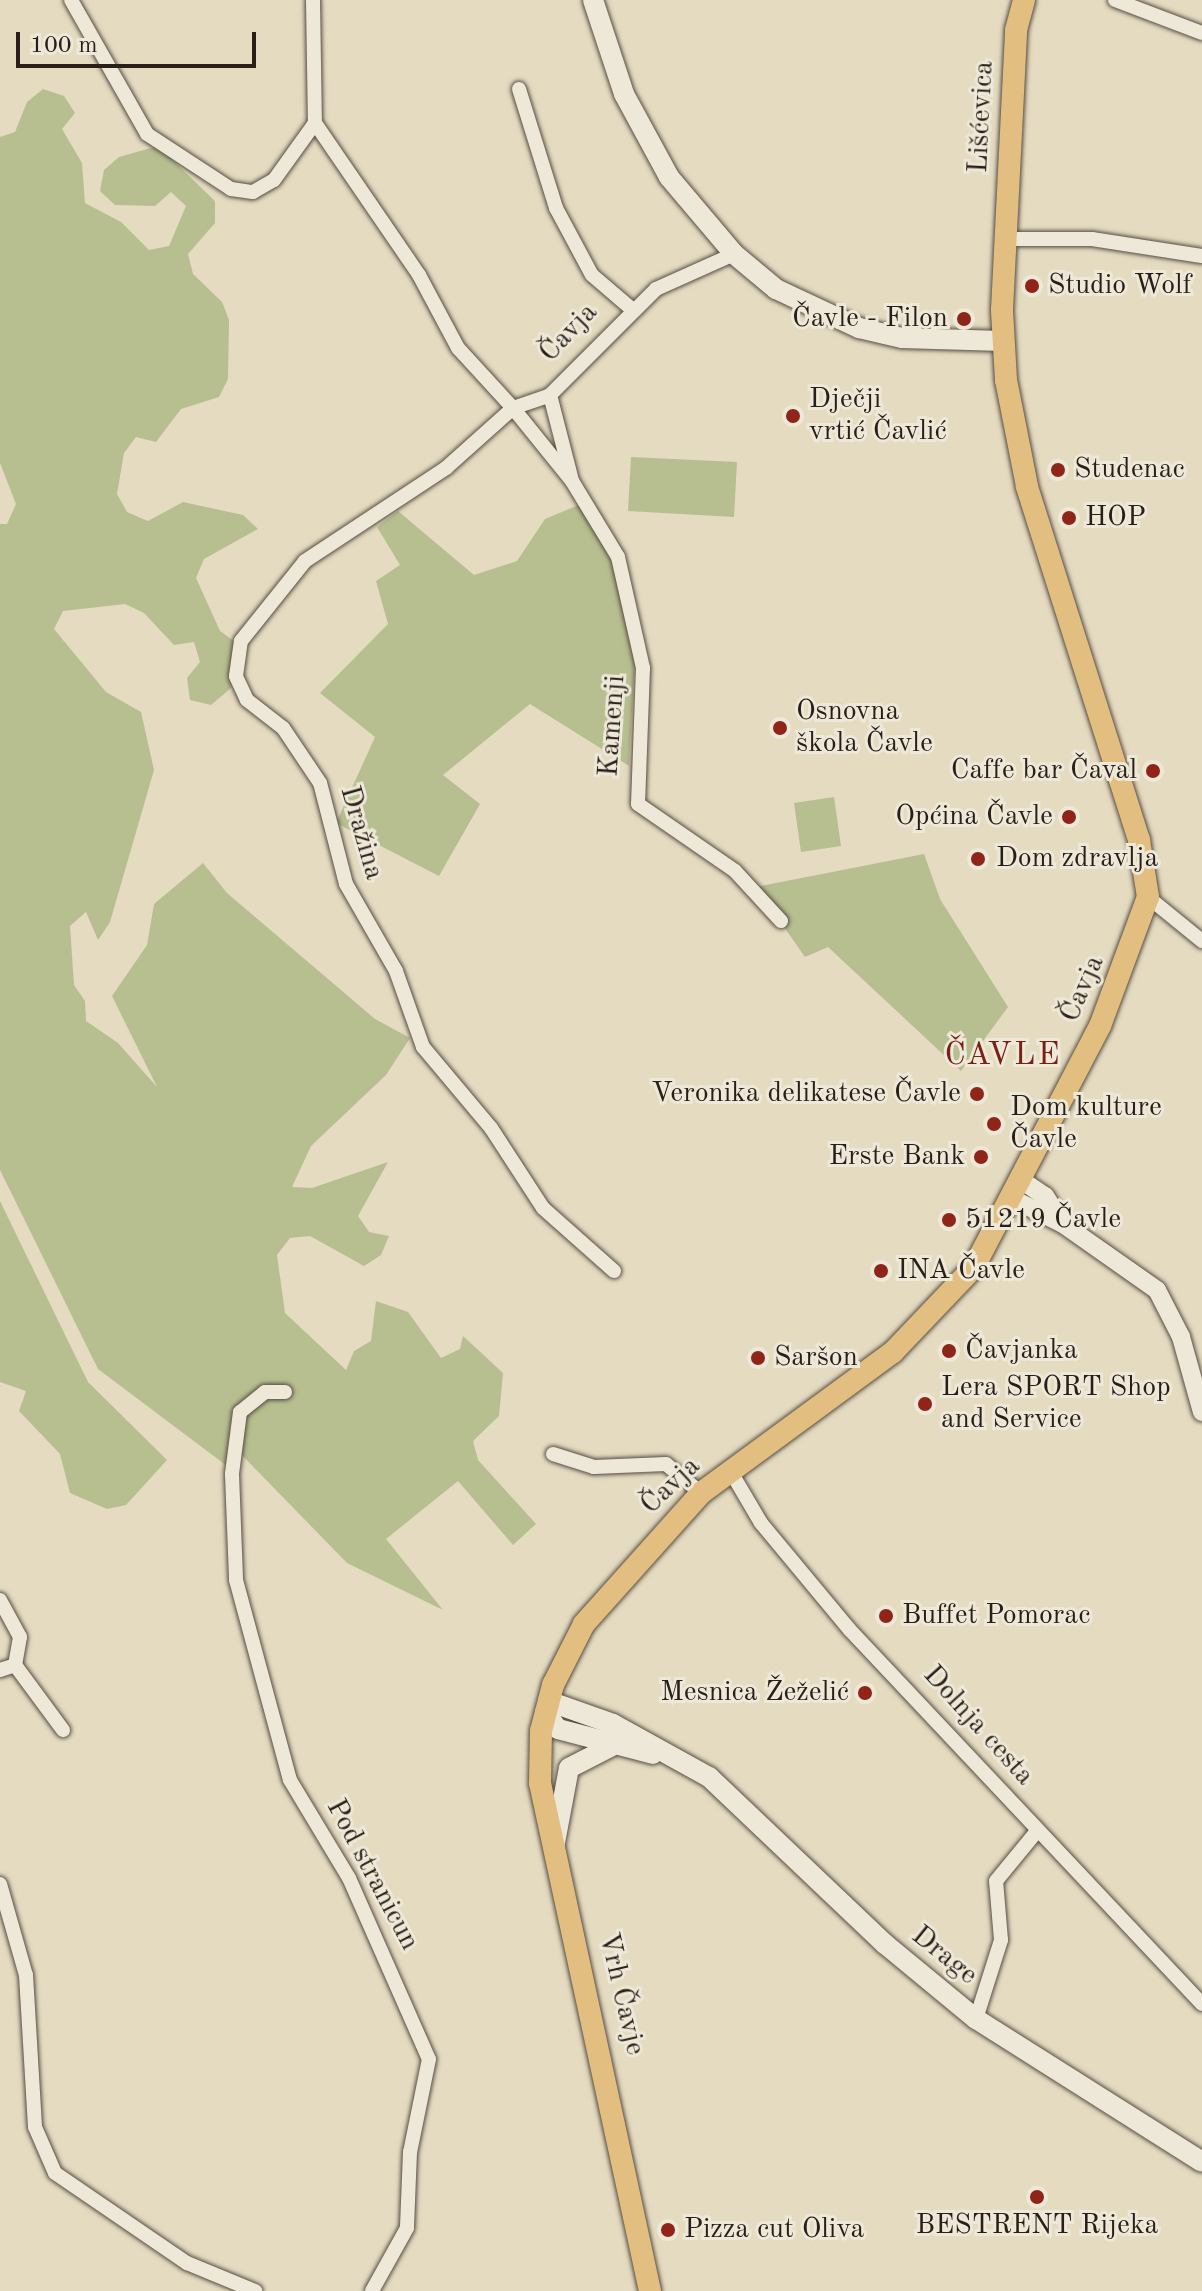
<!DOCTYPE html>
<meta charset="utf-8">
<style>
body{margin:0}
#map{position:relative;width:1202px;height:2291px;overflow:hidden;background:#e4dbc1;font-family:"Old Standard TT",serif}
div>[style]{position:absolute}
.green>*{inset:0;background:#b7bf90}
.roads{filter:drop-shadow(0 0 2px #584d42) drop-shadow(0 0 2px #584d42)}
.minor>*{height:14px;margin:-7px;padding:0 7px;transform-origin:7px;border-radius:7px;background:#ede8d7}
.tertiary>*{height:18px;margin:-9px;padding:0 9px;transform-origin:9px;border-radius:9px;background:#ede8d7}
.secondary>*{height:20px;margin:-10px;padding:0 10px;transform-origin:10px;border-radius:10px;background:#ede8d7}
.primary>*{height:22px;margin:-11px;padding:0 11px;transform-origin:11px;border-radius:11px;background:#e2be80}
.dots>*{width:22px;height:22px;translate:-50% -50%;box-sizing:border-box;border:4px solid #ede8d7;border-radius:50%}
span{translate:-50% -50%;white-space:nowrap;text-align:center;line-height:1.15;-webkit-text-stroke:6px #ede8d7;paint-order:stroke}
.street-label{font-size:28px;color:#291e18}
.poi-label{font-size:28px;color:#291e18}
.left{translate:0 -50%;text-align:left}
.right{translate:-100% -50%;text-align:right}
.quarter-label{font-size:32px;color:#7a1f14;letter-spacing:2px}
.scale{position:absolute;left:16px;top:32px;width:240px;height:36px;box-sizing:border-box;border:4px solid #291e18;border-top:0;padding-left:10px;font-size:24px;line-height:28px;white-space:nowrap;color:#291e18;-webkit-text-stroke:6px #ede8d7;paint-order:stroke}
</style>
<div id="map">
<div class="green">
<i style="clip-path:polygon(43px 89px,64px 96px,75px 113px,62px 129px,82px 163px,85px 203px,121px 222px,149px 250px,169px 246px,186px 206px,171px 192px,155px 206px,115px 205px,100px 191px,104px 170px,119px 157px,158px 146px,215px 201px,215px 223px,188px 254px,193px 274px,222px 302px,229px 320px,228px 379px,219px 397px,181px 409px,156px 442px,136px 437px,124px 453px,117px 494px,127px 512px,148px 521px,183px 502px,243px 515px,258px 529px,204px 559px,196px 578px,220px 631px,238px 644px,231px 688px,211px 705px,190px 700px,187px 678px,200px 662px,194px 642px,174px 645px,144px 613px,125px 604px,63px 611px,54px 629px,106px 692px,141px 712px,154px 770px,110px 922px,98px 940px,86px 912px,70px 926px,74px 985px,85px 1001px,86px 1021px,118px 1043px,157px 1087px,112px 996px,147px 945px,154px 904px,203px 863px,227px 893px,375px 1019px,410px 1038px,386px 1075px,311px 1146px,292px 1187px,312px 1188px,388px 1162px,358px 1216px,369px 1232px,389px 1236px,381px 1255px,364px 1266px,310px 1236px,290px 1238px,277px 1255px,285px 1313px,346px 1370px,354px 1351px,371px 1341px,376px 1301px,408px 1312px,441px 1358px,460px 1349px,463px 1336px,503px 1373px,499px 1416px,473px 1441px,478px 1460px,536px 1524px,513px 1545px,458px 1481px,386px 1539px,443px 1610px,347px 1563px,235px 1448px,227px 1466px,98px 1369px,0 1170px,0 524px,7px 524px,16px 504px,0 463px,0 137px,15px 132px,27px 102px)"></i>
<i style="clip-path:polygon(631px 457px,737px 462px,734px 517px,628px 511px)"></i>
<i style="clip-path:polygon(581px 504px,613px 563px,636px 638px,629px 766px,530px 704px,443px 775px,480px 804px,439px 876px,336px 823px,375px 737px,320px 693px,388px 624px,376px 581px,400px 565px,377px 527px,398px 511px,474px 575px,517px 561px,545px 519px)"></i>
<i style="clip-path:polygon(834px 797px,841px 846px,801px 852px,794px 803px)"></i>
<i style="clip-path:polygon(924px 854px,940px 899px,1008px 1007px,961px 1071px,828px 947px,805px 957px,756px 887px)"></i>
<i style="clip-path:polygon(0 1201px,88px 1382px,167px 1460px,126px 1505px,107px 1509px,70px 1493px,60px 1454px,19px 1411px,26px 1391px,0 1382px)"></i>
</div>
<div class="roads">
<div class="minor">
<i style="left:71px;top:0;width:154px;rotate:60.4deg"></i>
<i style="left:147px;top:134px;width:100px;rotate:33.2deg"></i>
<i style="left:231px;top:189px;width:22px;rotate:8deg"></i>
<i style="left:253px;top:192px;width:24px;rotate:-30deg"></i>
<i style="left:274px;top:180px;width:70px;rotate:-54.3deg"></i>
<i style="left:313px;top:0;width:123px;rotate:89.1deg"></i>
<i style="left:315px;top:123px;width:184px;rotate:55.6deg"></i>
<i style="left:419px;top:275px;width:83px;rotate:61.9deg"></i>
<i style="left:458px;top:348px;width:81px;rotate:47.5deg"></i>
<i style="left:513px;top:408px;width:39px;rotate:-19deg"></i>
<i style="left:550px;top:395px;width:150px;rotate:-45deg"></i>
<i style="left:656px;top:289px;width:85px;rotate:-24.2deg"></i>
<i style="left:1115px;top:0;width:93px;rotate:20.8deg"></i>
<i style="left:519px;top:89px;width:125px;rotate:72.7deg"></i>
<i style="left:556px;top:208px;width:76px;rotate:61.8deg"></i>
<i style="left:592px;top:275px;width:54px;rotate:40.5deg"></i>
<i style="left:1006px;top:239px;width:86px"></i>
<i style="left:1092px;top:239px;width:111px;rotate:8.8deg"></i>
<i style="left:550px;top:395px;width:85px;rotate:75.6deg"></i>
<i style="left:1148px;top:897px;width:70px;rotate:39.2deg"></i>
<i style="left:614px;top:1271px;width:95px;rotate:-138.4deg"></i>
<i style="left:543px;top:1208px;width:95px;rotate:-123deg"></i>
<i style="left:491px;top:1128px;width:106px;rotate:-130deg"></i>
<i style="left:423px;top:1047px;width:81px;rotate:-109.6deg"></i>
<i style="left:396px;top:971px;width:100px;rotate:-119.9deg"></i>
<i style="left:346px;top:884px;width:104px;rotate:-104.4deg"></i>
<i style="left:320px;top:783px;width:66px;rotate:-123.9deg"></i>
<i style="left:283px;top:728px;width:46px;rotate:-142.1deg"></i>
<i style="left:247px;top:700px;width:26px;rotate:-115deg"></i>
<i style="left:236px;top:676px;width:35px;rotate:-82deg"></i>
<i style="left:241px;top:641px;width:102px;rotate:-51.3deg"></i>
<i style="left:305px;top:561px;width:169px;rotate:-33.4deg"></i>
<i style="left:446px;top:468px;width:90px;rotate:-41.8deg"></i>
<i style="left:513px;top:408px;width:94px;rotate:51.1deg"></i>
<i style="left:572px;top:481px;width:89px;rotate:58.8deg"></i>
<i style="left:618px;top:557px;width:114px;rotate:77.3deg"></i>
<i style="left:643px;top:668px;width:136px;rotate:92.1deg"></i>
<i style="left:638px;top:804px;width:118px;rotate:34.6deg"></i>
<i style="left:735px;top:871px;width:68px;rotate:47.4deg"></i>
<i style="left:285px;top:1392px;width:20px;rotate:180deg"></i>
<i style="left:265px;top:1392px;width:32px;rotate:141deg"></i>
<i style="left:240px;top:1412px;width:63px;rotate:97.4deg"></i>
<i style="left:232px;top:1474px;width:106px;rotate:87.8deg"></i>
<i style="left:236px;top:1580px;width:207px;rotate:74.9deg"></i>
<i style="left:290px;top:1780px;width:114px;rotate:59deg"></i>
<i style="left:349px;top:1878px;width:198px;rotate:66.2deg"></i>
<i style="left:429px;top:2059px;width:95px;rotate:101.5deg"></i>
<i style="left:410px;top:2152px;width:76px;rotate:92.3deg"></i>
<i style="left:407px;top:2228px;width:72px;rotate:119.1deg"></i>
<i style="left:553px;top:1454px;width:43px;rotate:17.6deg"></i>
<i style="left:594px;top:1467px;width:72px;rotate:-2.4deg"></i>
<i style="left:666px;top:1464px;width:45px;rotate:39.6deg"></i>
<i style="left:731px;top:1472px;width:59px;rotate:59.5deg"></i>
<i style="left:761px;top:1523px;width:138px;rotate:50.3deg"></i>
<i style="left:849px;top:1629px;width:515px;rotate:46.73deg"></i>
<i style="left:0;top:1600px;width:42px;rotate:61.6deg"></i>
<i style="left:20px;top:1637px;width:28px;rotate:100deg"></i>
<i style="left:0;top:1670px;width:16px;rotate:-18deg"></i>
<i style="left:15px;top:1665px;width:81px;rotate:53.6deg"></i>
<i style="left:0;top:1884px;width:95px;rotate:74.1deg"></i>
<i style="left:26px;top:1975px;width:152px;rotate:86.6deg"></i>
<i style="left:35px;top:2127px;width:50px;rotate:66.5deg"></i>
<i style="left:55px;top:2173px;width:160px;rotate:34.3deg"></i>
<i style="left:187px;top:2263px;width:74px;rotate:22.4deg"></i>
<i style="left:976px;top:2019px;width:83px;rotate:-72.4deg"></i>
<i style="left:1001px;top:1940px;width:59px;rotate:-94.8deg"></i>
<i style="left:996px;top:1881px;width:65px;rotate:-50.6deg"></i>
</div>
<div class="tertiary">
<i style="left:1021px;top:1180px;width:29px;rotate:34deg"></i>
<i style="left:1045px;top:1196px;width:33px;rotate:57deg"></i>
<i style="left:1011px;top:1198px;width:58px;rotate:26.6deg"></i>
<i style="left:1063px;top:1224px;width:115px;rotate:35.1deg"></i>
<i style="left:1157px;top:1290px;width:53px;rotate:62.9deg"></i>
<i style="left:1181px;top:1337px;width:78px;rotate:74.4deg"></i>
</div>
<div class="secondary">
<i style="left:593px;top:0;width:99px;rotate:71.7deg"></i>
<i style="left:624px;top:94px;width:94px;rotate:61.5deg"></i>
<i style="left:669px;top:177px;width:101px;rotate:49.8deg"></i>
<i style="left:734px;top:254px;width:55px;rotate:39.8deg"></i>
<i style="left:776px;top:289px;width:92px;rotate:25.2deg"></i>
<i style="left:859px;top:328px;width:44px;rotate:13.1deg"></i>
<i style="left:902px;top:338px;width:100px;rotate:1.7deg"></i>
<i style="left:548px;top:1701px;width:69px;rotate:19.5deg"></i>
<i style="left:613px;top:1724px;width:110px;rotate:28.9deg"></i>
<i style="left:709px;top:1777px;width:243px;rotate:43.5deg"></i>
<i style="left:885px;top:1944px;width:118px;rotate:39.5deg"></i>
<i style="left:976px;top:2019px;width:267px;rotate:32.3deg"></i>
<i style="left:545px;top:1712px;width:21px;rotate:53deg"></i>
<i style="left:558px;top:1729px;width:98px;rotate:14.7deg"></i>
<i style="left:554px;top:1848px;width:81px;rotate:-79.4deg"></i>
<i style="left:569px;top:1768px;width:53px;rotate:-27.1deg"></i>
</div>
<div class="primary">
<i style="left:650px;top:2291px;width:520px;rotate:-102.22deg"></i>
<i style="left:540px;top:1783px;width:52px;rotate:-88.9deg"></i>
<i style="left:541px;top:1731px;width:48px;rotate:-75.4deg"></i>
<i style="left:553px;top:1685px;width:68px;rotate:-63.1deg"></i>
<i style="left:584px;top:1624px;width:176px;rotate:-48.2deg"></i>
<i style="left:701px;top:1493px;width:238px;rotate:-36.3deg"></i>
<i style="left:893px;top:1352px;width:117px;rotate:-46.4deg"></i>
<i style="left:974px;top:1267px;width:272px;rotate:-62.4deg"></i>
<i style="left:1100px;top:1026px;width:138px;rotate:-69.6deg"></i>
<i style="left:1148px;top:897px;width:58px;rotate:-99deg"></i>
<i style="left:1139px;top:840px;width:371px;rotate:-107.6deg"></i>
<i style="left:1027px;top:486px;width:108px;rotate:-101.2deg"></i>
<i style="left:1006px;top:380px;width:70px;rotate:-93.3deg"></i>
<i style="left:1002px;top:310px;width:280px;rotate:-87.1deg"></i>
<i style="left:1016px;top:30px;width:31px;rotate:-75deg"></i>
</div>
</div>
<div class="dots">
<i style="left:1032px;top:286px;background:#8f2418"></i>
<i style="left:964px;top:319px;background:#8f2418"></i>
<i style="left:793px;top:416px;background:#8f2418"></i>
<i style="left:1058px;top:470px;background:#8f2418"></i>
<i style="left:1069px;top:518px;background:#8f2418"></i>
<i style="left:780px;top:728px;background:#8f2418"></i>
<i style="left:1153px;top:771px;background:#8f2418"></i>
<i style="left:1069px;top:817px;background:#8f2418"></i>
<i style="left:978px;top:859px;background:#8f2418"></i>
<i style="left:977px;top:1094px;background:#8f2418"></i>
<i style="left:994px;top:1124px;background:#8f2418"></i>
<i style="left:981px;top:1157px;background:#8f2418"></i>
<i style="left:949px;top:1220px;background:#8f2418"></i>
<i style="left:881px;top:1271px;background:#8f2418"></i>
<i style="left:949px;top:1351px;background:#8f2418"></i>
<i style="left:758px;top:1358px;background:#8f2418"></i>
<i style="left:925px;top:1404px;background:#8f2418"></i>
<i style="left:886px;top:1616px;background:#8f2418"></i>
<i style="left:865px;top:1693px;background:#8f2418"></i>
<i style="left:1037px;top:2197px;background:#8f2418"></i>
<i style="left:668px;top:2230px;background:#8f2418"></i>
</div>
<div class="street-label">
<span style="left:982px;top:117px;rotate:-87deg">Lišćevica</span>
<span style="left:569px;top:333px;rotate:-46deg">Čavja</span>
<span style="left:613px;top:726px;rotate:-86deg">Kamenji</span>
<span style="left:361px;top:833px;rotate:74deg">Dražina</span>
<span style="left:1083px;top:989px;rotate:-66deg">Čavja</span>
<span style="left:671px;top:1486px;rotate:-43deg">Čavja</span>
<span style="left:978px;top:1726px;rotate:48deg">Dolnja cesta</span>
<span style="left:372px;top:1875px;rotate:62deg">Pod stranicun</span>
<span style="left:944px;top:1956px;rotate:39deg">Drage</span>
<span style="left:621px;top:1994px;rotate:77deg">Vrh Čavje</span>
</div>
<div class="poi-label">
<span class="left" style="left:1048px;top:286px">Studio Wolf</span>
<span class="right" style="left:948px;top:319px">Čavle - Filon</span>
<span class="left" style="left:809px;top:416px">Dječji<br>vrtić Čavlić</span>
<span class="left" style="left:1074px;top:470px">Studenac</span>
<span class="left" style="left:1085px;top:518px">HOP</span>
<span class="left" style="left:796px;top:728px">Osnovna<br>škola Čavle</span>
<span class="right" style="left:1137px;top:771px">Caffe bar Čaval</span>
<span class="right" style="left:1053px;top:817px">Općina Čavle</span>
<span class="left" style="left:996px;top:859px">Dom zdravlja</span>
<span class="right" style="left:961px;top:1094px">Veronika delikatese Čavle</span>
<span class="left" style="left:1010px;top:1124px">Dom kulture<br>Čavle</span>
<span class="right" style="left:965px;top:1157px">Erste Bank</span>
<span class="left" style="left:965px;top:1220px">51219 Čavle</span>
<span class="left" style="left:897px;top:1271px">INA Čavle</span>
<span class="left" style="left:965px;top:1351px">Čavjanka</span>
<span class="left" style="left:774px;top:1358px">Saršon</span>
<span class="left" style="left:941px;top:1404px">Lera SPORT Shop<br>and Service</span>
<span class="left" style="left:902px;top:1616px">Buffet Pomorac</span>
<span class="right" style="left:849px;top:1693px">Mesnica Žeželić</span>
<span style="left:1037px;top:2226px">BESTRENT Rijeka</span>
<span class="left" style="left:684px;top:2230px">Pizza cut Oliva</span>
</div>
<div class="quarter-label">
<span style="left:1003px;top:1056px">ČAVLE</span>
</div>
<div class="scale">100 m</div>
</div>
